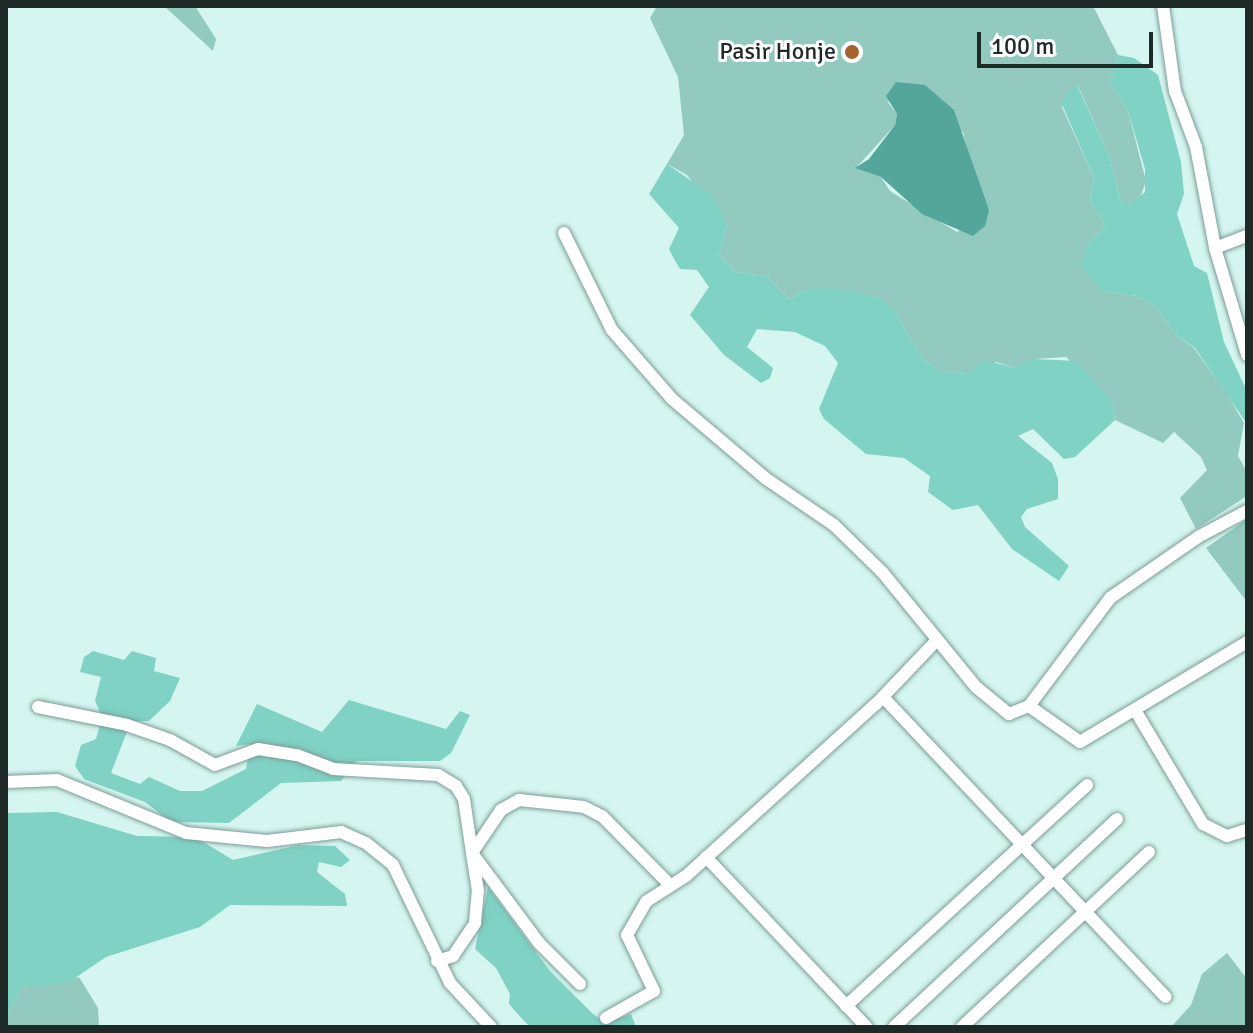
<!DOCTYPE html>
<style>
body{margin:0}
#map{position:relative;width:1253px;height:1033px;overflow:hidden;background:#d5f6f0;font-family:Signika,sans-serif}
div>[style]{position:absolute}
.green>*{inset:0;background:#92cac0}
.forest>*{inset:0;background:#7fd2c4}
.water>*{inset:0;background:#53a699}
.roads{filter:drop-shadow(0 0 2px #7d9c96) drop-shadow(0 0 2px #7d9c96)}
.minor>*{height:12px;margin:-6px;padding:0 6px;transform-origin:6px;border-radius:6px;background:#fff}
.dots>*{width:22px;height:22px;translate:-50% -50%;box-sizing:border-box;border:4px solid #fff;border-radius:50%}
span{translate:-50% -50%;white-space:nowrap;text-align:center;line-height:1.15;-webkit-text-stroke:6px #fff;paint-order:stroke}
.poi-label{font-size:24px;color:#1e2a28}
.right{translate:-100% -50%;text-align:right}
.frame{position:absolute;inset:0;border:8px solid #1e2a28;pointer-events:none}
.scale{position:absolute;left:977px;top:32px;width:176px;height:36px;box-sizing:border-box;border:4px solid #1e2a28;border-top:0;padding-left:10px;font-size:24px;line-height:28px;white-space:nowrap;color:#1e2a28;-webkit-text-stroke:6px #fff;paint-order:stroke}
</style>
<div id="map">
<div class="green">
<i style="clip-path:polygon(164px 6px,195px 6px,216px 39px,213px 51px)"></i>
<i style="clip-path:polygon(evenodd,657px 6px,1093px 6px,1118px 55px,1110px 82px,1128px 111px,1146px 181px,1139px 201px,1129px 205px,1120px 200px,1110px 158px,1078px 86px,1062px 107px,1094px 178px,1090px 200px,1105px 226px,1086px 246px,1103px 291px,1137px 296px,1155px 306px,1175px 334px,1194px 348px,1227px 394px,1244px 423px,1238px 456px,1247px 472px,1247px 496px,1196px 529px,1180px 498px,1207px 470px,1201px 457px,1174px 432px,1163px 443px,1115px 420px,1113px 404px,1066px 357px,1035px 359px,1015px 368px,996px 362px,967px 374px,939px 371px,922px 358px,894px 311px,876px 297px,807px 289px,789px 299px,766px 276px,735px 272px,719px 256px,727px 225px,687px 175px,667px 164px,684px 135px,678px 77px,650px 18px,657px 6px,887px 101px,963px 132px,973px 175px,989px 210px,957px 232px,890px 191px,881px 177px,856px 168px,895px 125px,897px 114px,887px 101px)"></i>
<i style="clip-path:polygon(1247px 519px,1247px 602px,1206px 548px)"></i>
<i style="clip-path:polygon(1227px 953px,1247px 979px,1247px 1027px,1171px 1027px,1191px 1005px,1202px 974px)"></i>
<i style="clip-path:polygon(79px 977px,98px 1008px,99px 1027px,7px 1027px,6px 1018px,21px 987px)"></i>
</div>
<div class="forest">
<i style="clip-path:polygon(1118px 55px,1134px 58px,1158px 75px,1181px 162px,1184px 194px,1177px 214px,1194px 266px,1207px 273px,1224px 342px,1247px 391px,1247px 424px,1195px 348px,1175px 334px,1155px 306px,1137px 296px,1103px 291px,1081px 267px,1086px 246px,1105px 226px,1090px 200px,1094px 178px,1061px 102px,1077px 85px,1110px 158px,1120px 200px,1130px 205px,1145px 192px,1145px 169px,1128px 111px,1110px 82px)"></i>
<i style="clip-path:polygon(667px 164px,712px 195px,727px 225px,719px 256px,735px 272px,766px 276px,789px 299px,807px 289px,830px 288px,877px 297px,894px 311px,922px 358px,939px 371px,967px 374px,985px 360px,1015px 368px,1034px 359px,1077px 361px,1113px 404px,1115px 420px,1075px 457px,1064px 459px,1033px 429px,1018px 436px,1052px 463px,1058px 479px,1058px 499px,1027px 509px,1021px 517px,1025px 527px,1069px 566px,1059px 581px,1012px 549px,978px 505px,953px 510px,928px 492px,930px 476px,904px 458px,866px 454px,824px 419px,819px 409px,838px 363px,825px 346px,795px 332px,757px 329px,747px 347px,773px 368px,770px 378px,761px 383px,724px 355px,690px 315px,709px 287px,697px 270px,680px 269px,674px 259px,669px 249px,679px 228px,649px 194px)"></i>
<i style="clip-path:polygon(93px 651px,124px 660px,132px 651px,156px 658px,154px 671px,180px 678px,170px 701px,149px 721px,131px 721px,111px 773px,140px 784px,149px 777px,180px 791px,202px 791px,246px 769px,250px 744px,236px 746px,257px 704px,322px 732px,349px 700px,446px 729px,460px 711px,470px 715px,451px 753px,440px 761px,357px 761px,341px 781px,281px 783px,229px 823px,171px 822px,145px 802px,84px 779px,75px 766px,81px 745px,96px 739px,102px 717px,95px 701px,101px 677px,80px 672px,84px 657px)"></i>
<i style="clip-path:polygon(57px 812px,137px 836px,195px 837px,233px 860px,298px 845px,335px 846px,350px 860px,341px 867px,319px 862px,317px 872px,345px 894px,347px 906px,230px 905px,200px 927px,106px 957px,69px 982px,21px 987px,6px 1018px,6px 813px)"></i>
<i style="clip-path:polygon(488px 887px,550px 971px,592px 1013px,605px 1023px,631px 1014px,636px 1027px,531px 1027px,524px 1021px,509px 1004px,510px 994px,496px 968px,475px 949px)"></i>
</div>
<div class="water">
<i style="clip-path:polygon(896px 82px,925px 85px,954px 110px,989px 210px,985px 226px,973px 236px,922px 214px,881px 177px,855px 168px,869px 159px,895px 125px,897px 114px,886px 96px)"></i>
</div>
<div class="roads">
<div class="minor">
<i style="left:1163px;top:6px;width:86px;rotate:82deg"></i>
<i style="left:1175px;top:91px;width:60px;rotate:69.4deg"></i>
<i style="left:1196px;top:147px;width:103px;rotate:79.3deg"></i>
<i style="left:1215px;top:248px;width:112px;rotate:73.3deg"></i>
<i style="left:564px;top:233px;width:108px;rotate:63.7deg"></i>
<i style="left:612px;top:330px;width:91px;rotate:49deg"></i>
<i style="left:672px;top:399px;width:122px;rotate:40.3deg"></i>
<i style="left:765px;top:478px;width:83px;rotate:34.3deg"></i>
<i style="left:834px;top:525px;width:69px;rotate:44.4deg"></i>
<i style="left:883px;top:573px;width:147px;rotate:50.8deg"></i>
<i style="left:976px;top:687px;width:43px;rotate:39.3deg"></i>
<i style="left:1009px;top:714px;width:22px;rotate:-22deg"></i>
<i style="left:1029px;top:706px;width:135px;rotate:-53.1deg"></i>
<i style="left:1110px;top:598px;width:107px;rotate:-34.7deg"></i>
<i style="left:1198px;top:537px;width:55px;rotate:-28deg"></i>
<i style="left:1215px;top:248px;width:34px;rotate:-21deg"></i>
<i style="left:883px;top:697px;width:412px;rotate:46.7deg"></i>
<i style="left:1029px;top:706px;width:62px;rotate:35.2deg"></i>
<i style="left:1080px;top:742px;width:195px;rotate:-30.9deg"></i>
<i style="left:38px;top:707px;width:91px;rotate:11.4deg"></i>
<i style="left:127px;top:725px;width:46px;rotate:19.2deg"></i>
<i style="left:170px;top:740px;width:51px;rotate:29.1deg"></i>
<i style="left:215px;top:765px;width:46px;rotate:-20.4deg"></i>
<i style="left:258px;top:749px;width:39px;rotate:9deg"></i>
<i style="left:297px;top:755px;width:39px;rotate:21deg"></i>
<i style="left:333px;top:769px;width:105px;rotate:3.3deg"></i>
<i style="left:438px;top:775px;width:21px;rotate:31deg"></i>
<i style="left:456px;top:786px;width:15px;rotate:58deg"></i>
<i style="left:464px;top:799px;width:55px;rotate:81.6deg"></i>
<i style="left:472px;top:853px;width:112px;rotate:53.3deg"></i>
<i style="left:539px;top:943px;width:58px;rotate:45deg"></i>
<i style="left:1135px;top:710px;width:133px;rotate:59.2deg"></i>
<i style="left:1203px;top:824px;width:27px;rotate:27deg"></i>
<i style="left:1227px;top:836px;width:21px;rotate:-17deg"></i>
<i style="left:6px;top:782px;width:51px;rotate:-2.2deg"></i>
<i style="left:57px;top:780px;width:139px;rotate:22.3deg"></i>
<i style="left:186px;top:833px;width:81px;rotate:5.6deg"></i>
<i style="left:267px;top:841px;width:75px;rotate:-6.9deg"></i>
<i style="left:341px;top:832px;width:27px;rotate:24deg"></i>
<i style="left:366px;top:843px;width:35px;rotate:39deg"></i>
<i style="left:393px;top:865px;width:131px;rotate:64.2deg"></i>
<i style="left:450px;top:983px;width:60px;rotate:47deg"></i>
<i style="left:706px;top:857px;width:234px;rotate:46.6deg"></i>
<i style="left:437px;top:961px;width:17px;rotate:-17deg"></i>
<i style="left:453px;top:956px;width:40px;rotate:-56deg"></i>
<i style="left:475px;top:923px;width:32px;rotate:-85deg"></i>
<i style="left:478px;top:891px;width:38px;rotate:-99deg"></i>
<i style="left:472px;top:853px;width:52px;rotate:-56deg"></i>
<i style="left:501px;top:810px;width:21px;rotate:-29deg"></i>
<i style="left:519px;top:800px;width:65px;rotate:6.1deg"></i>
<i style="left:584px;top:807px;width:20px;rotate:27deg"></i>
<i style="left:602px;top:816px;width:97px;rotate:45.4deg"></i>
<i style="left:846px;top:1006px;width:327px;rotate:-42.5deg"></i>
<i style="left:606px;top:1018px;width:55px;rotate:-29.4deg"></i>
<i style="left:654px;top:991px;width:62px;rotate:-115.7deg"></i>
<i style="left:627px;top:935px;width:39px;rotate:-60deg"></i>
<i style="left:647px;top:901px;width:46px;rotate:-32.7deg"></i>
<i style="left:686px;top:876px;width:256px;rotate:-42.2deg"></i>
<i style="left:876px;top:704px;width:86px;rotate:-46.4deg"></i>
<i style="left:894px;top:1027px;width:305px;rotate:-43deg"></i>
<i style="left:962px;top:1027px;width:256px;rotate:-43.1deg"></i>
</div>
</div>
<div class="dots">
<i style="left:852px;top:52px;background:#a5642f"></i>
</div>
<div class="poi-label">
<span class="right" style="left:836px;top:52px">Pasir Honje</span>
</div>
<div class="frame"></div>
<div class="scale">100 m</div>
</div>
